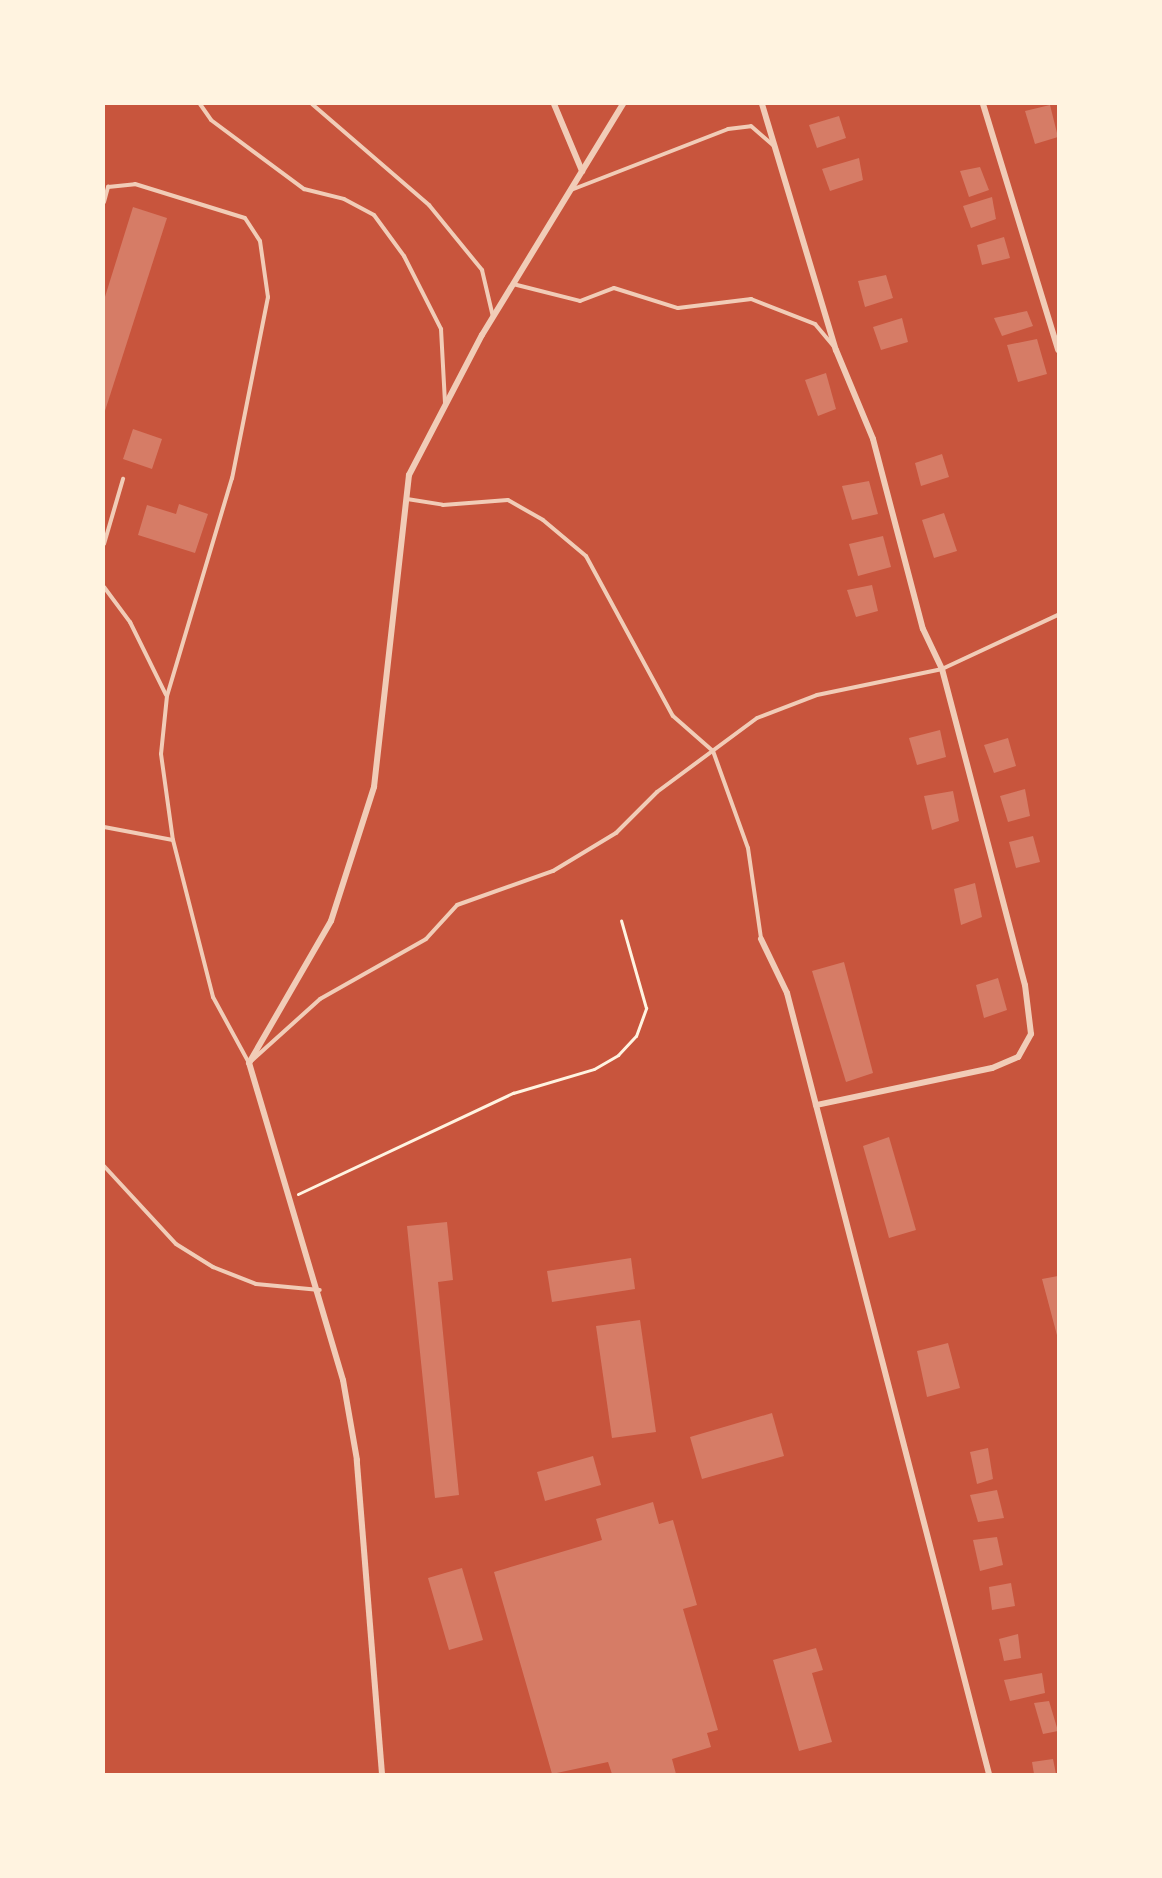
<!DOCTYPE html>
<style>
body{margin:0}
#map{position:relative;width:1162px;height:1878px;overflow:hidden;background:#c8553d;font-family:"Noto Sans",sans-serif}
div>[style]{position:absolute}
.building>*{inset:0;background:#d67c66}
.path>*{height:3px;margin:-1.5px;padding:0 1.5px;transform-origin:1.5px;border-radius:1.5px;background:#fff3e0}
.service>*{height:4px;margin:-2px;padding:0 2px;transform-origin:2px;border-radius:2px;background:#f1ccb7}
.minor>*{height:6px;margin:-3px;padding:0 3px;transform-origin:3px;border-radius:3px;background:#f1ccb7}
span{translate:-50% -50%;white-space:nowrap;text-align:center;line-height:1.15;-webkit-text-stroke:4.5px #fff3e0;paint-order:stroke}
.frame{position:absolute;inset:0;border:105px solid #fff3e0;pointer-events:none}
</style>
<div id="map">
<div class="building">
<i style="clip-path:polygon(1050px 105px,1058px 137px,1035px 144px,1025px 111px)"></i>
<i style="clip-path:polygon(839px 116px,846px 138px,817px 148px,809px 125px)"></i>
<i style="clip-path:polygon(859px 158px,863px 180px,830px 191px,822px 169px)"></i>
<i style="clip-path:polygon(980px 167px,989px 190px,969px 197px,960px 171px)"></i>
<i style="clip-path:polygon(992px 197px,996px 219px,971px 228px,963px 206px)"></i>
<i style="clip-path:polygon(133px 207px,167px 218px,104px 414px,104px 300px)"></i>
<i style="clip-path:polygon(1004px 237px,1010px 258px,982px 265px,977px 245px)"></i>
<i style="clip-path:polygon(886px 275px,893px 298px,865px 307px,858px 281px)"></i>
<i style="clip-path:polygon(1027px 311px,1033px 326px,1002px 336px,994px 318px)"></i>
<i style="clip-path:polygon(902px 318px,908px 342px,881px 350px,873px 327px)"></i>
<i style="clip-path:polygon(1037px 339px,1047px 374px,1018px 382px,1007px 345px)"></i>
<i style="clip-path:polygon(826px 373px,836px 409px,818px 416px,805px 380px)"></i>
<i style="clip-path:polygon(133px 429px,162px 439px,152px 469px,123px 459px)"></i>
<i style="clip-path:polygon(942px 454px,949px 477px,921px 486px,915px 463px)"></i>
<i style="clip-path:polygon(869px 481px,878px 514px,852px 520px,842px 486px)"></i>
<i style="clip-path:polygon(179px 504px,208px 514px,195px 553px,138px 535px,147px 505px,176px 514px)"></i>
<i style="clip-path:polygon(944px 513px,957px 551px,934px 558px,922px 520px)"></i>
<i style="clip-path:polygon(883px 536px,891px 567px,858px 576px,849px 544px)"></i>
<i style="clip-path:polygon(872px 585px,878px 611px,856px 617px,847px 590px)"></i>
<i style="clip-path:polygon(940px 730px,946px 757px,917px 765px,909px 738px)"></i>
<i style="clip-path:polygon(1008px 738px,1016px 766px,994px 773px,984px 745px)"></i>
<i style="clip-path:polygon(1025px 789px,1030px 816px,1008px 822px,1000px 796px)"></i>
<i style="clip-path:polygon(953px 791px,959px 821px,932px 830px,924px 796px)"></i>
<i style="clip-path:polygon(1033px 836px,1040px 862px,1016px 868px,1009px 842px)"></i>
<i style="clip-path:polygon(975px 883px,982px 917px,961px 925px,954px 889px)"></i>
<i style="clip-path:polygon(844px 962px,873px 1073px,846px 1082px,812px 971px)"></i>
<i style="clip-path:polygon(998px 978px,1007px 1010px,984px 1018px,976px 985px)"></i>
<i style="clip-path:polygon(889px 1137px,916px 1230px,889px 1238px,863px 1146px)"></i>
<i style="clip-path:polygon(447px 1222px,453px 1280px,438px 1282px,459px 1495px,435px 1498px,407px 1226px)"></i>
<i style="clip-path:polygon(631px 1258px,635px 1289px,552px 1302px,547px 1271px)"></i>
<i style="clip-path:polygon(1058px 1276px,1058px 1339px,1042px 1279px)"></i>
<i style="clip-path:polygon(640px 1320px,656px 1432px,612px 1438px,596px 1326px)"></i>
<i style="clip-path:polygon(948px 1343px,960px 1388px,927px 1397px,917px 1351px)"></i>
<i style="clip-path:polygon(772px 1413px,784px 1456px,702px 1479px,690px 1437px)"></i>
<i style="clip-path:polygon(988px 1448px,993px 1479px,977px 1484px,970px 1452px)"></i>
<i style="clip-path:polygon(593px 1456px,601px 1485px,545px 1501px,537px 1472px)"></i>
<i style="clip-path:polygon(997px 1490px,1004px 1518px,978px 1522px,970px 1495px)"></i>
<i style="clip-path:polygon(653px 1502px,659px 1524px,673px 1520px,697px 1605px,683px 1609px,718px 1730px,707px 1733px,711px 1747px,672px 1759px,676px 1774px,612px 1774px,608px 1762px,552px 1774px,494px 1572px,602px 1540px,596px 1519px)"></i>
<i style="clip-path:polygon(997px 1537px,1003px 1565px,980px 1571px,973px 1540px)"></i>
<i style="clip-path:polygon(462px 1568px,483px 1640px,449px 1650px,428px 1578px)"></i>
<i style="clip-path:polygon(1011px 1583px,1015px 1606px,992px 1610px,989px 1587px)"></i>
<i style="clip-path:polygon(1018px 1634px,1021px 1658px,1004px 1661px,999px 1639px)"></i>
<i style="clip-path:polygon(816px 1648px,823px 1670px,812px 1673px,832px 1742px,799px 1751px,773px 1660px)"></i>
<i style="clip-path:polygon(1042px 1673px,1045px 1693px,1010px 1701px,1004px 1680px)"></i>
<i style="clip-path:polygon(1049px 1701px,1058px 1731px,1043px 1734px,1034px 1703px)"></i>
<i style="clip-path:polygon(1053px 1759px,1056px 1774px,1034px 1774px,1032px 1762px)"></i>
</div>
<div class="path">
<i style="left:298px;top:1194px;width:238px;rotate:-25.2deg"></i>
<i style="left:513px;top:1093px;width:84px;rotate:-16.5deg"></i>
<i style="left:594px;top:1069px;width:28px;rotate:-30deg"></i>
<i style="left:618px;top:1055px;width:26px;rotate:-47deg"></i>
<i style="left:636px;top:1036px;width:30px;rotate:-70deg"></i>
<i style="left:646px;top:1008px;width:91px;rotate:-105.9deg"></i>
</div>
<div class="service">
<i style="left:200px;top:104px;width:19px;rotate:55deg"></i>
<i style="left:211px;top:120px;width:116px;rotate:36.6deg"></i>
<i style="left:304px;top:189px;width:41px;rotate:14deg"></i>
<i style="left:344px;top:199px;width:34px;rotate:28deg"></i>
<i style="left:374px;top:215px;width:51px;rotate:53.8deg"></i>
<i style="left:404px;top:256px;width:82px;rotate:63.1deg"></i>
<i style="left:441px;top:329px;width:74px;rotate:86.9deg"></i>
<i style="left:312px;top:104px;width:155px;rotate:40.8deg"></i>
<i style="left:429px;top:205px;width:84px;rotate:50.8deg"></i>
<i style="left:482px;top:270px;width:48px;rotate:76.8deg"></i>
<i style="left:571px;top:190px;width:168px;rotate:-21.2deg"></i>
<i style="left:728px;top:129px;width:23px;rotate:-7deg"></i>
<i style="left:751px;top:126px;width:32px;rotate:41deg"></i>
<i style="left:104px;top:202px;width:16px;rotate:-75deg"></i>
<i style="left:108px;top:187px;width:27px;rotate:-6deg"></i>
<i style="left:135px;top:184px;width:115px;rotate:17.2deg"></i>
<i style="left:245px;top:218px;width:27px;rotate:57deg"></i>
<i style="left:260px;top:241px;width:57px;rotate:81.9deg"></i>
<i style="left:268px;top:297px;width:185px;rotate:101.2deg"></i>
<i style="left:232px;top:478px;width:227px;rotate:106.6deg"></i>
<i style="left:167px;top:696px;width:58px;rotate:95.9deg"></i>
<i style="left:161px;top:754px;width:87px;rotate:82.1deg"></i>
<i style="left:173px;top:840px;width:162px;rotate:75.7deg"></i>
<i style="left:213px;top:997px;width:75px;rotate:61.4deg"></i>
<i style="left:249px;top:1063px;width:96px;rotate:-42deg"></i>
<i style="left:320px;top:999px;width:122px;rotate:-29.5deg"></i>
<i style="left:426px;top:939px;width:46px;rotate:-47.6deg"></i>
<i style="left:457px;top:905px;width:102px;rotate:-19.5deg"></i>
<i style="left:553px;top:871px;width:74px;rotate:-31.1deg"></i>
<i style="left:616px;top:833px;width:58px;rotate:-45deg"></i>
<i style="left:657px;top:792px;width:124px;rotate:-36.5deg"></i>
<i style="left:757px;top:718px;width:64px;rotate:-21deg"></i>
<i style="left:817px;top:695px;width:128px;rotate:-11.7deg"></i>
<i style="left:942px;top:669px;width:128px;rotate:-25deg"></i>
<i style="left:513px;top:284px;width:69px;rotate:14.2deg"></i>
<i style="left:580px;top:301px;width:36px;rotate:-21deg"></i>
<i style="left:614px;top:288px;width:67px;rotate:17.4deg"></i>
<i style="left:678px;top:308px;width:74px;rotate:-7deg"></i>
<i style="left:751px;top:299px;width:69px;rotate:21.3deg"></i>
<i style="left:815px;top:324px;width:30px;rotate:50deg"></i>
<i style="left:407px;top:499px;width:36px;rotate:9deg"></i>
<i style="left:443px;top:505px;width:65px;rotate:-4.4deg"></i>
<i style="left:508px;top:500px;width:40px;rotate:29.7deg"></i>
<i style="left:543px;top:520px;width:56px;rotate:39.9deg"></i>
<i style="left:586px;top:556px;width:182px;rotate:61.5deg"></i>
<i style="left:673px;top:716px;width:53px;rotate:41.2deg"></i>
<i style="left:713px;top:751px;width:103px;rotate:70.2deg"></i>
<i style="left:748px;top:848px;width:91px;rotate:81.8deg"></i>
<i style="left:104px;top:544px;width:68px;rotate:-73.7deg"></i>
<i style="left:104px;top:587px;width:44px;rotate:53.4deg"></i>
<i style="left:130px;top:622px;width:81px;rotate:63.7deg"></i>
<i style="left:104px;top:827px;width:70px;rotate:10.7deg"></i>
<i style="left:104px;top:1166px;width:106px;rotate:47.3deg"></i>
<i style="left:176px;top:1244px;width:44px;rotate:31.9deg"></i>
<i style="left:213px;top:1267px;width:46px;rotate:21.6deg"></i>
<i style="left:256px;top:1284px;width:64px;rotate:5.4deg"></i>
</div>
<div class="minor">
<i style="left:554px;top:104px;width:73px;rotate:67.3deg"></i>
<i style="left:762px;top:104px;width:257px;rotate:73.3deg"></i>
<i style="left:836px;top:350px;width:96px;rotate:67.4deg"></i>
<i style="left:873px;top:439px;width:196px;rotate:75.3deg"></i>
<i style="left:923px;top:629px;width:44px;rotate:64.6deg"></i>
<i style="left:942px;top:669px;width:327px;rotate:75.3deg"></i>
<i style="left:1025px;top:985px;width:49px;rotate:83deg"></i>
<i style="left:1031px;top:1034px;width:26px;rotate:119deg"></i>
<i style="left:1018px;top:1057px;width:28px;rotate:157deg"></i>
<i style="left:992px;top:1068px;width:180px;rotate:168.1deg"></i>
<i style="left:983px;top:104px;width:257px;rotate:73deg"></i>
<i style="left:761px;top:939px;width:60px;rotate:64.3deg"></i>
<i style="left:787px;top:993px;width:807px;rotate:75.5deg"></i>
<i style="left:382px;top:1774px;width:315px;rotate:-94.6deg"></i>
<i style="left:357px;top:1460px;width:81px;rotate:-99.9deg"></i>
<i style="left:343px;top:1380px;width:331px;rotate:-106.5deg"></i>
<i style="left:249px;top:1063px;width:164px;rotate:-60deg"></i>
<i style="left:331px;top:921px;width:141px;rotate:-72.2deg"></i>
<i style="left:374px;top:787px;width:314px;rotate:-83.6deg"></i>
<i style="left:409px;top:475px;width:158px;rotate:-62.5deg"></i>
<i style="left:482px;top:335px;width:271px;rotate:-58.6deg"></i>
</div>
<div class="frame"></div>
</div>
